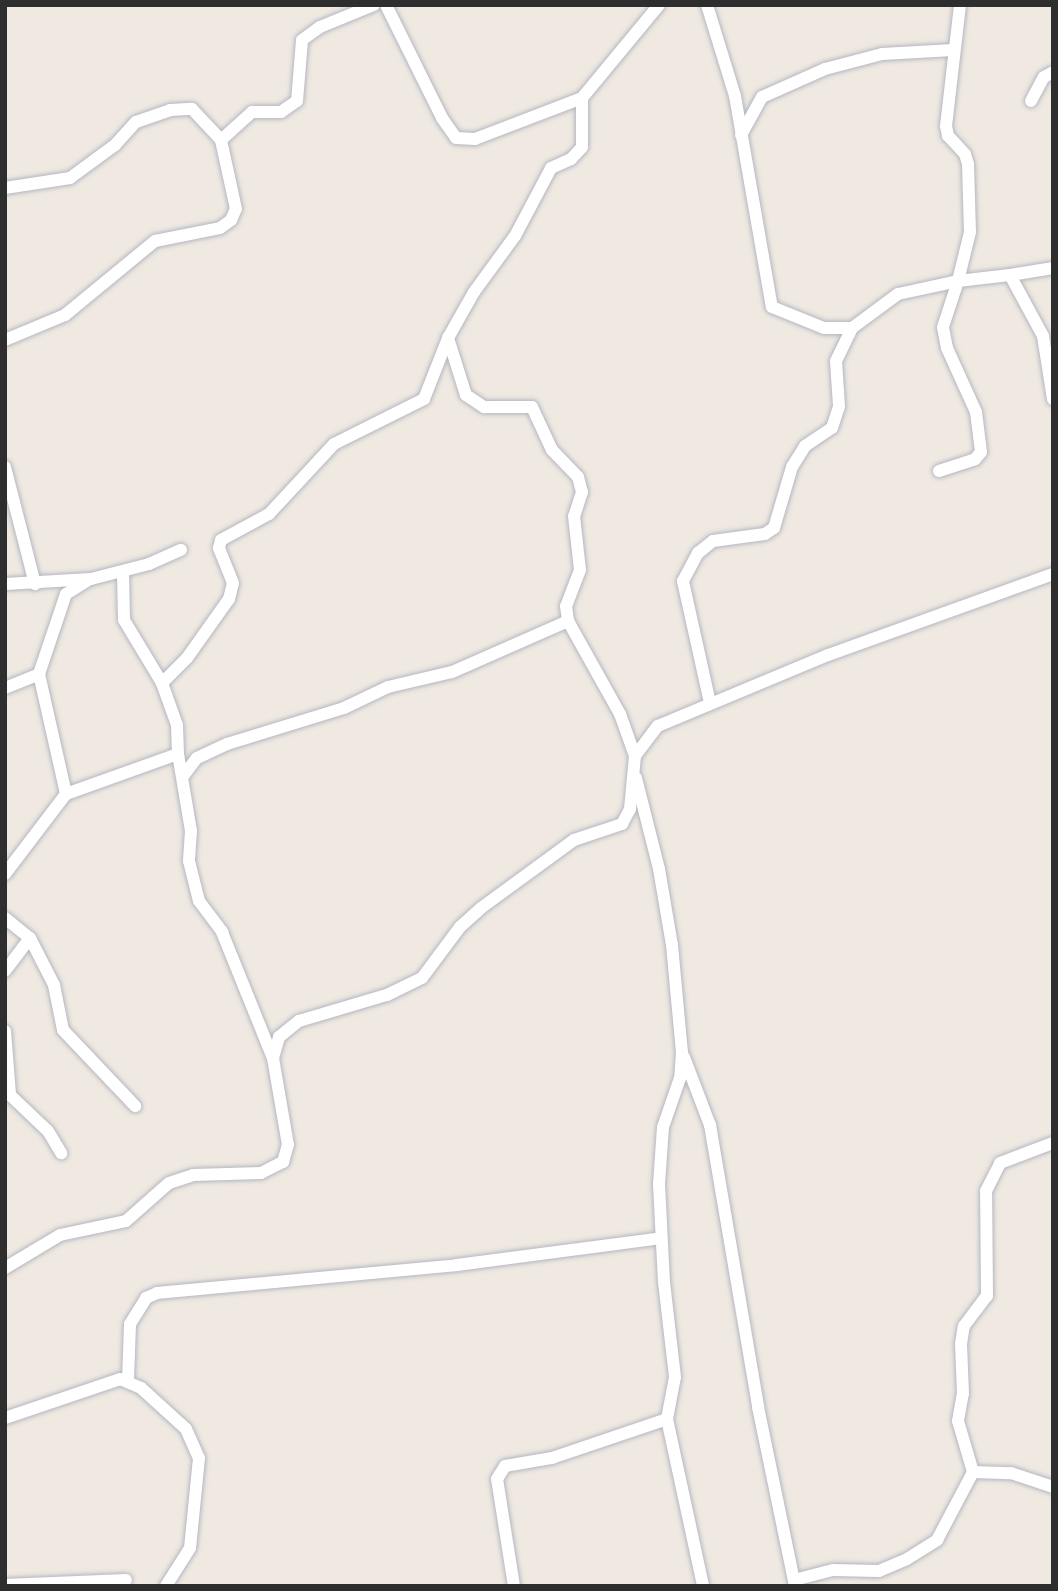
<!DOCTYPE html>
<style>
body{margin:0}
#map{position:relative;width:1058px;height:1591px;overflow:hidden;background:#efe9e1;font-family:"DejaVu Sans",sans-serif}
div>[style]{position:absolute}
.roads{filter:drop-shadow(0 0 2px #b4b7c1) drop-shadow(0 0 2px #b4b7c1)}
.street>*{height:12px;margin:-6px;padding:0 6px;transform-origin:6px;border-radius:6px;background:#fff}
span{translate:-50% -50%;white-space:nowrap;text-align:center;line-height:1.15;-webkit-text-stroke:6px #fff;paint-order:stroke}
.frame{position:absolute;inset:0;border:7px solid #2e2e2e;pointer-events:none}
</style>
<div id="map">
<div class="roads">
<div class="street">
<i style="left:386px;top:5px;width:126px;rotate:63.6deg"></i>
<i style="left:442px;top:118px;width:24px;rotate:55deg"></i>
<i style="left:456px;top:138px;width:19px;rotate:3deg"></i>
<i style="left:475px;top:139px;width:115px;rotate:-21deg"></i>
<i style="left:707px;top:5px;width:95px;rotate:72.9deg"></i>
<i style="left:735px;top:96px;width:214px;rotate:80.1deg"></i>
<i style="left:772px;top:307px;width:56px;rotate:22deg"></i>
<i style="left:824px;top:328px;width:28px"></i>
<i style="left:1031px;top:101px;width:27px;rotate:-62deg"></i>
<i style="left:1044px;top:77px;width:10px;rotate:-29deg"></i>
<i style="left:741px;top:135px;width:43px;rotate:-61.1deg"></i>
<i style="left:762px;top:97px;width:69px;rotate:-24deg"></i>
<i style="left:825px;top:69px;width:59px;rotate:-14.7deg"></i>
<i style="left:882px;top:54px;width:71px;rotate:-3.2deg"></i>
<i style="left:5px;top:188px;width:66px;rotate:-8.7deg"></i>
<i style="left:70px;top:178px;width:56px;rotate:-36.3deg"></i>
<i style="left:115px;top:145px;width:31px;rotate:-48deg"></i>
<i style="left:136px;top:122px;width:36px;rotate:-19deg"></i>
<i style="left:170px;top:110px;width:22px;rotate:-3deg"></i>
<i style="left:192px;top:109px;width:42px;rotate:46.9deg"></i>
<i style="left:1010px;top:275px;width:44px;rotate:-9.2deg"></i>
<i style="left:448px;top:338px;width:60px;rotate:72.5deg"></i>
<i style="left:466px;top:395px;width:22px;rotate:34deg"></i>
<i style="left:484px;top:407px;width:48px"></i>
<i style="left:532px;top:407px;width:47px;rotate:65.1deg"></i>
<i style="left:552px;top:450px;width:37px;rotate:46deg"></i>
<i style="left:578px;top:477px;width:16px;rotate:75deg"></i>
<i style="left:582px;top:492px;width:25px;rotate:108deg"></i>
<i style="left:574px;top:516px;width:54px;rotate:83.7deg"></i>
<i style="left:580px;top:570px;width:39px;rotate:111deg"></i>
<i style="left:566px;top:606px;width:15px;rotate:82deg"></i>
<i style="left:568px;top:621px;width:107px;rotate:60.8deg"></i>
<i style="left:620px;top:714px;width:45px;rotate:70.3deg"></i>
<i style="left:5px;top:340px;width:65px;rotate:-22.6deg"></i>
<i style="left:65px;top:315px;width:117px;rotate:-39.4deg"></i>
<i style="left:155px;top:241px;width:66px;rotate:-11.3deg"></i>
<i style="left:220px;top:228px;width:14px;rotate:-36deg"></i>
<i style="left:231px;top:220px;width:12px;rotate:-66deg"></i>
<i style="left:236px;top:209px;width:71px;rotate:-102.3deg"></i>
<i style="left:221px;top:140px;width:42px;rotate:-42.1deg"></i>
<i style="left:252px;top:112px;width:29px"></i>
<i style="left:281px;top:112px;width:19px;rotate:-35deg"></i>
<i style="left:297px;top:101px;width:61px;rotate:-85.3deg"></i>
<i style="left:302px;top:40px;width:22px;rotate:-36deg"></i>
<i style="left:320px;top:27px;width:58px;rotate:-22.2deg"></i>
<i style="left:5px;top:467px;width:121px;rotate:75.6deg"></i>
<i style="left:939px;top:471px;width:38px;rotate:-18deg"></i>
<i style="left:975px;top:459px;width:9px;rotate:-49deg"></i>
<i style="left:981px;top:452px;width:40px;rotate:-97.1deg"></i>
<i style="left:976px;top:412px;width:70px;rotate:-114.4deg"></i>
<i style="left:947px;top:348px;width:21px;rotate:-101deg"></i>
<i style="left:943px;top:327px;width:48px;rotate:-71.9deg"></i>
<i style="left:958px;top:281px;width:52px;rotate:-6.6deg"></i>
<i style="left:1010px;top:275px;width:69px;rotate:61.6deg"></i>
<i style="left:1043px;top:336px;width:64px;rotate:81deg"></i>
<i style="left:123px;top:573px;width:47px;rotate:88.8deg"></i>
<i style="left:124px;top:620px;width:74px;rotate:58.9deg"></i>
<i style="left:5px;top:584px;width:86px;rotate:-3.3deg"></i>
<i style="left:91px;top:579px;width:60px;rotate:-14.5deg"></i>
<i style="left:149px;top:564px;width:35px;rotate:-24deg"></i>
<i style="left:39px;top:674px;width:123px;rotate:77.3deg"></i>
<i style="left:5px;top:688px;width:37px;rotate:-22deg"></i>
<i style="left:39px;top:674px;width:84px;rotate:-71.4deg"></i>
<i style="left:66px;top:594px;width:25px;rotate:-32deg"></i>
<i style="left:710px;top:703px;width:125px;rotate:-102.5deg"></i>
<i style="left:683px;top:581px;width:32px;rotate:-62deg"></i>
<i style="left:698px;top:553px;width:19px;rotate:-39deg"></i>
<i style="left:713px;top:541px;width:52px;rotate:-7.7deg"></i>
<i style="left:765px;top:534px;width:11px;rotate:-34deg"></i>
<i style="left:774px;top:528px;width:64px;rotate:-73.6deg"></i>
<i style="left:792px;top:467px;width:25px;rotate:-58deg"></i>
<i style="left:805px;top:446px;width:32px;rotate:-34deg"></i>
<i style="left:832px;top:428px;width:23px;rotate:-72deg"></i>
<i style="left:839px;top:406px;width:45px;rotate:-93.8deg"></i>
<i style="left:836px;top:361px;width:37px;rotate:-64deg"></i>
<i style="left:852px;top:328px;width:57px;rotate:-36.5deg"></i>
<i style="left:898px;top:294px;width:61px;rotate:-12.2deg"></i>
<i style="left:958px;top:281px;width:50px;rotate:-76.2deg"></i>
<i style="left:970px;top:232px;width:68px;rotate:-91.7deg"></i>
<i style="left:968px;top:164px;width:10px;rotate:-107deg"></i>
<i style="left:965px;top:154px;width:25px;rotate:-133deg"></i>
<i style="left:948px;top:136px;width:10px;rotate:-101deg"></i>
<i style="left:946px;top:126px;width:122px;rotate:-83.4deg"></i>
<i style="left:178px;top:754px;width:78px;rotate:80.4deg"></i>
<i style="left:191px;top:831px;width:30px;rotate:94deg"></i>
<i style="left:189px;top:861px;width:41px;rotate:76deg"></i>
<i style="left:199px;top:901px;width:39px;rotate:53deg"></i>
<i style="left:222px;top:932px;width:136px;rotate:68deg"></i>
<i style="left:184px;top:775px;width:21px;rotate:-53deg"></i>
<i style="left:197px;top:758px;width:33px;rotate:-25deg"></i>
<i style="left:227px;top:744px;width:122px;rotate:-17.1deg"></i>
<i style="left:344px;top:708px;width:49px;rotate:-25.5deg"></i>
<i style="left:388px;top:687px;width:66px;rotate:-13.2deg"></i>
<i style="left:452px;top:672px;width:127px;rotate:-23.7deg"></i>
<i style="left:636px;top:778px;width:94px;rotate:75.8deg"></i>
<i style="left:659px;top:869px;width:77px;rotate:80.3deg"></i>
<i style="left:672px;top:945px;width:107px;rotate:84.7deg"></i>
<i style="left:682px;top:1052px;width:26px;rotate:94deg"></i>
<i style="left:680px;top:1078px;width:52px;rotate:109.1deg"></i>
<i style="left:663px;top:1127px;width:57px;rotate:94deg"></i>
<i style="left:659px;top:1184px;width:98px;rotate:87.1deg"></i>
<i style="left:664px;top:1282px;width:96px;rotate:83.4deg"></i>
<i style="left:675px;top:1377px;width:43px;rotate:100.8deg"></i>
<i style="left:667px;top:1419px;width:171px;rotate:77.8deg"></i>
<i style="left:5px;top:874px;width:101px;rotate:-52.7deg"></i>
<i style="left:66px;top:794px;width:119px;rotate:-19.7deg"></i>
<i style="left:178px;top:754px;width:29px;rotate:-92deg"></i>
<i style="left:177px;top:725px;width:45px;rotate:-109.7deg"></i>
<i style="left:162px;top:683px;width:35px;rotate:-45deg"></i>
<i style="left:187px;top:658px;width:72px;rotate:-54.6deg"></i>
<i style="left:229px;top:599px;width:16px;rotate:-76deg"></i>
<i style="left:233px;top:583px;width:38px;rotate:-112deg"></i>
<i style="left:219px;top:548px;width:8px;rotate:-76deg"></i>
<i style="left:221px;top:540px;width:55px;rotate:-28.4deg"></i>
<i style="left:269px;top:514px;width:96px;rotate:-47.1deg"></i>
<i style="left:334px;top:444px;width:101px;rotate:-26.6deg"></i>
<i style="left:424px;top:399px;width:66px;rotate:-68.5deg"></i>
<i style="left:448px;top:338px;width:53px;rotate:-60.5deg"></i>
<i style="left:474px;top:292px;width:69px;rotate:-53.8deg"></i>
<i style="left:515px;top:236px;width:77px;rotate:-62.1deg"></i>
<i style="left:551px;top:168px;width:22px;rotate:-24deg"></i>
<i style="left:571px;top:159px;width:16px;rotate:-47deg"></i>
<i style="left:582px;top:147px;width:49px;rotate:-90deg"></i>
<i style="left:582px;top:98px;width:121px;rotate:-50.4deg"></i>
<i style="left:5px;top:918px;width:32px;rotate:39deg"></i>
<i style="left:30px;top:938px;width:53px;rotate:62.9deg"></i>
<i style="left:54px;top:985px;width:46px;rotate:78.7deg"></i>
<i style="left:63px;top:1030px;width:105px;rotate:46.5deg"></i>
<i style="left:5px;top:971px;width:41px;rotate:-52.9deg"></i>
<i style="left:5px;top:1031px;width:64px;rotate:85.5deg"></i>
<i style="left:10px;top:1095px;width:52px;rotate:43.5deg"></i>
<i style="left:48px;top:1131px;width:26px;rotate:59deg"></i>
<i style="left:684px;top:1057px;width:73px;rotate:69.1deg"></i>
<i style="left:710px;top:1125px;width:286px;rotate:80.3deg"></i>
<i style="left:758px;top:1407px;width:183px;rotate:78.3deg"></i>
<i style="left:5px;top:1268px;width:64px;rotate:-31deg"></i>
<i style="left:60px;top:1235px;width:67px;rotate:-12deg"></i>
<i style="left:126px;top:1221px;width:57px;rotate:-41.5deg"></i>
<i style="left:169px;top:1183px;width:25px;rotate:-18deg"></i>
<i style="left:193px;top:1175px;width:68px;rotate:-1.7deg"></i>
<i style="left:261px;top:1173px;width:25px;rotate:-27deg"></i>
<i style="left:283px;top:1162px;width:18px;rotate:-74deg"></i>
<i style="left:288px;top:1145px;width:88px;rotate:-99.8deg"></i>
<i style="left:273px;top:1058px;width:22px;rotate:-74deg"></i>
<i style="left:279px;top:1037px;width:26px;rotate:-39deg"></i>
<i style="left:299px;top:1021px;width:92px;rotate:-16.5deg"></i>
<i style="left:387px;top:995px;width:39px;rotate:-26deg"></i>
<i style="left:422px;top:978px;width:64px;rotate:-53.3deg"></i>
<i style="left:460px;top:927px;width:28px;rotate:-42deg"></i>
<i style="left:481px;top:908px;width:115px;rotate:-36.2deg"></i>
<i style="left:574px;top:840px;width:51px;rotate:-18.4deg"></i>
<i style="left:622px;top:824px;width:17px;rotate:-62deg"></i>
<i style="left:630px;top:809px;width:53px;rotate:-84.6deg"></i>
<i style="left:635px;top:756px;width:38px;rotate:-53deg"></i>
<i style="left:658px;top:726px;width:184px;rotate:-22.7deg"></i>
<i style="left:828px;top:655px;width:239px;rotate:-19.8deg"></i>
<i style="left:128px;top:1381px;width:57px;rotate:-88deg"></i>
<i style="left:130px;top:1324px;width:31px;rotate:-58deg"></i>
<i style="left:146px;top:1298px;width:12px;rotate:-24deg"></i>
<i style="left:157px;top:1293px;width:301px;rotate:-5.3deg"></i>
<i style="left:457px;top:1265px;width:206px;rotate:-7.5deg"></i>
<i style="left:5px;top:1418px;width:121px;rotate:-18.7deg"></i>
<i style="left:120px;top:1379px;width:23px;rotate:23deg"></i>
<i style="left:141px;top:1388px;width:61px;rotate:42.3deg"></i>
<i style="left:186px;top:1429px;width:32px;rotate:66deg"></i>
<i style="left:199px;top:1458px;width:90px;rotate:95.7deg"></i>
<i style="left:190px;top:1548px;width:45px;rotate:122.3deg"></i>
<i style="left:973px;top:1472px;width:53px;rotate:-106.4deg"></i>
<i style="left:958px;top:1421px;width:27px;rotate:-80deg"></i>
<i style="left:963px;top:1394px;width:50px;rotate:-92.3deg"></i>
<i style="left:961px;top:1344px;width:18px;rotate:-81deg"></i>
<i style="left:964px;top:1326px;width:38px;rotate:-53deg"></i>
<i style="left:987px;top:1296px;width:105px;rotate:-90.5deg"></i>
<i style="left:986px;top:1191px;width:31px;rotate:-63deg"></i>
<i style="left:1000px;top:1163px;width:57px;rotate:-20.7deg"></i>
<i style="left:794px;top:1580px;width:40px;rotate:-14.4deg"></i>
<i style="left:833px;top:1570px;width:46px;rotate:1.2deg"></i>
<i style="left:879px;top:1571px;width:30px;rotate:-23deg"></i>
<i style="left:907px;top:1559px;width:36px;rotate:-32deg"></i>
<i style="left:937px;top:1540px;width:77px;rotate:-62.1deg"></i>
<i style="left:973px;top:1472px;width:38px;rotate:2deg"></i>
<i style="left:1011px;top:1473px;width:44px;rotate:18.4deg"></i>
<i style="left:5px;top:1585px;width:121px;rotate:-2.4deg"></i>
<i style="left:514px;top:1586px;width:108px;rotate:-99deg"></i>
<i style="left:497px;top:1479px;width:15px;rotate:-58deg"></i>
<i style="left:505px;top:1466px;width:48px;rotate:-9.7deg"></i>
<i style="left:552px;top:1458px;width:121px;rotate:-18.7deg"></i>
</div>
</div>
<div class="frame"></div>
</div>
